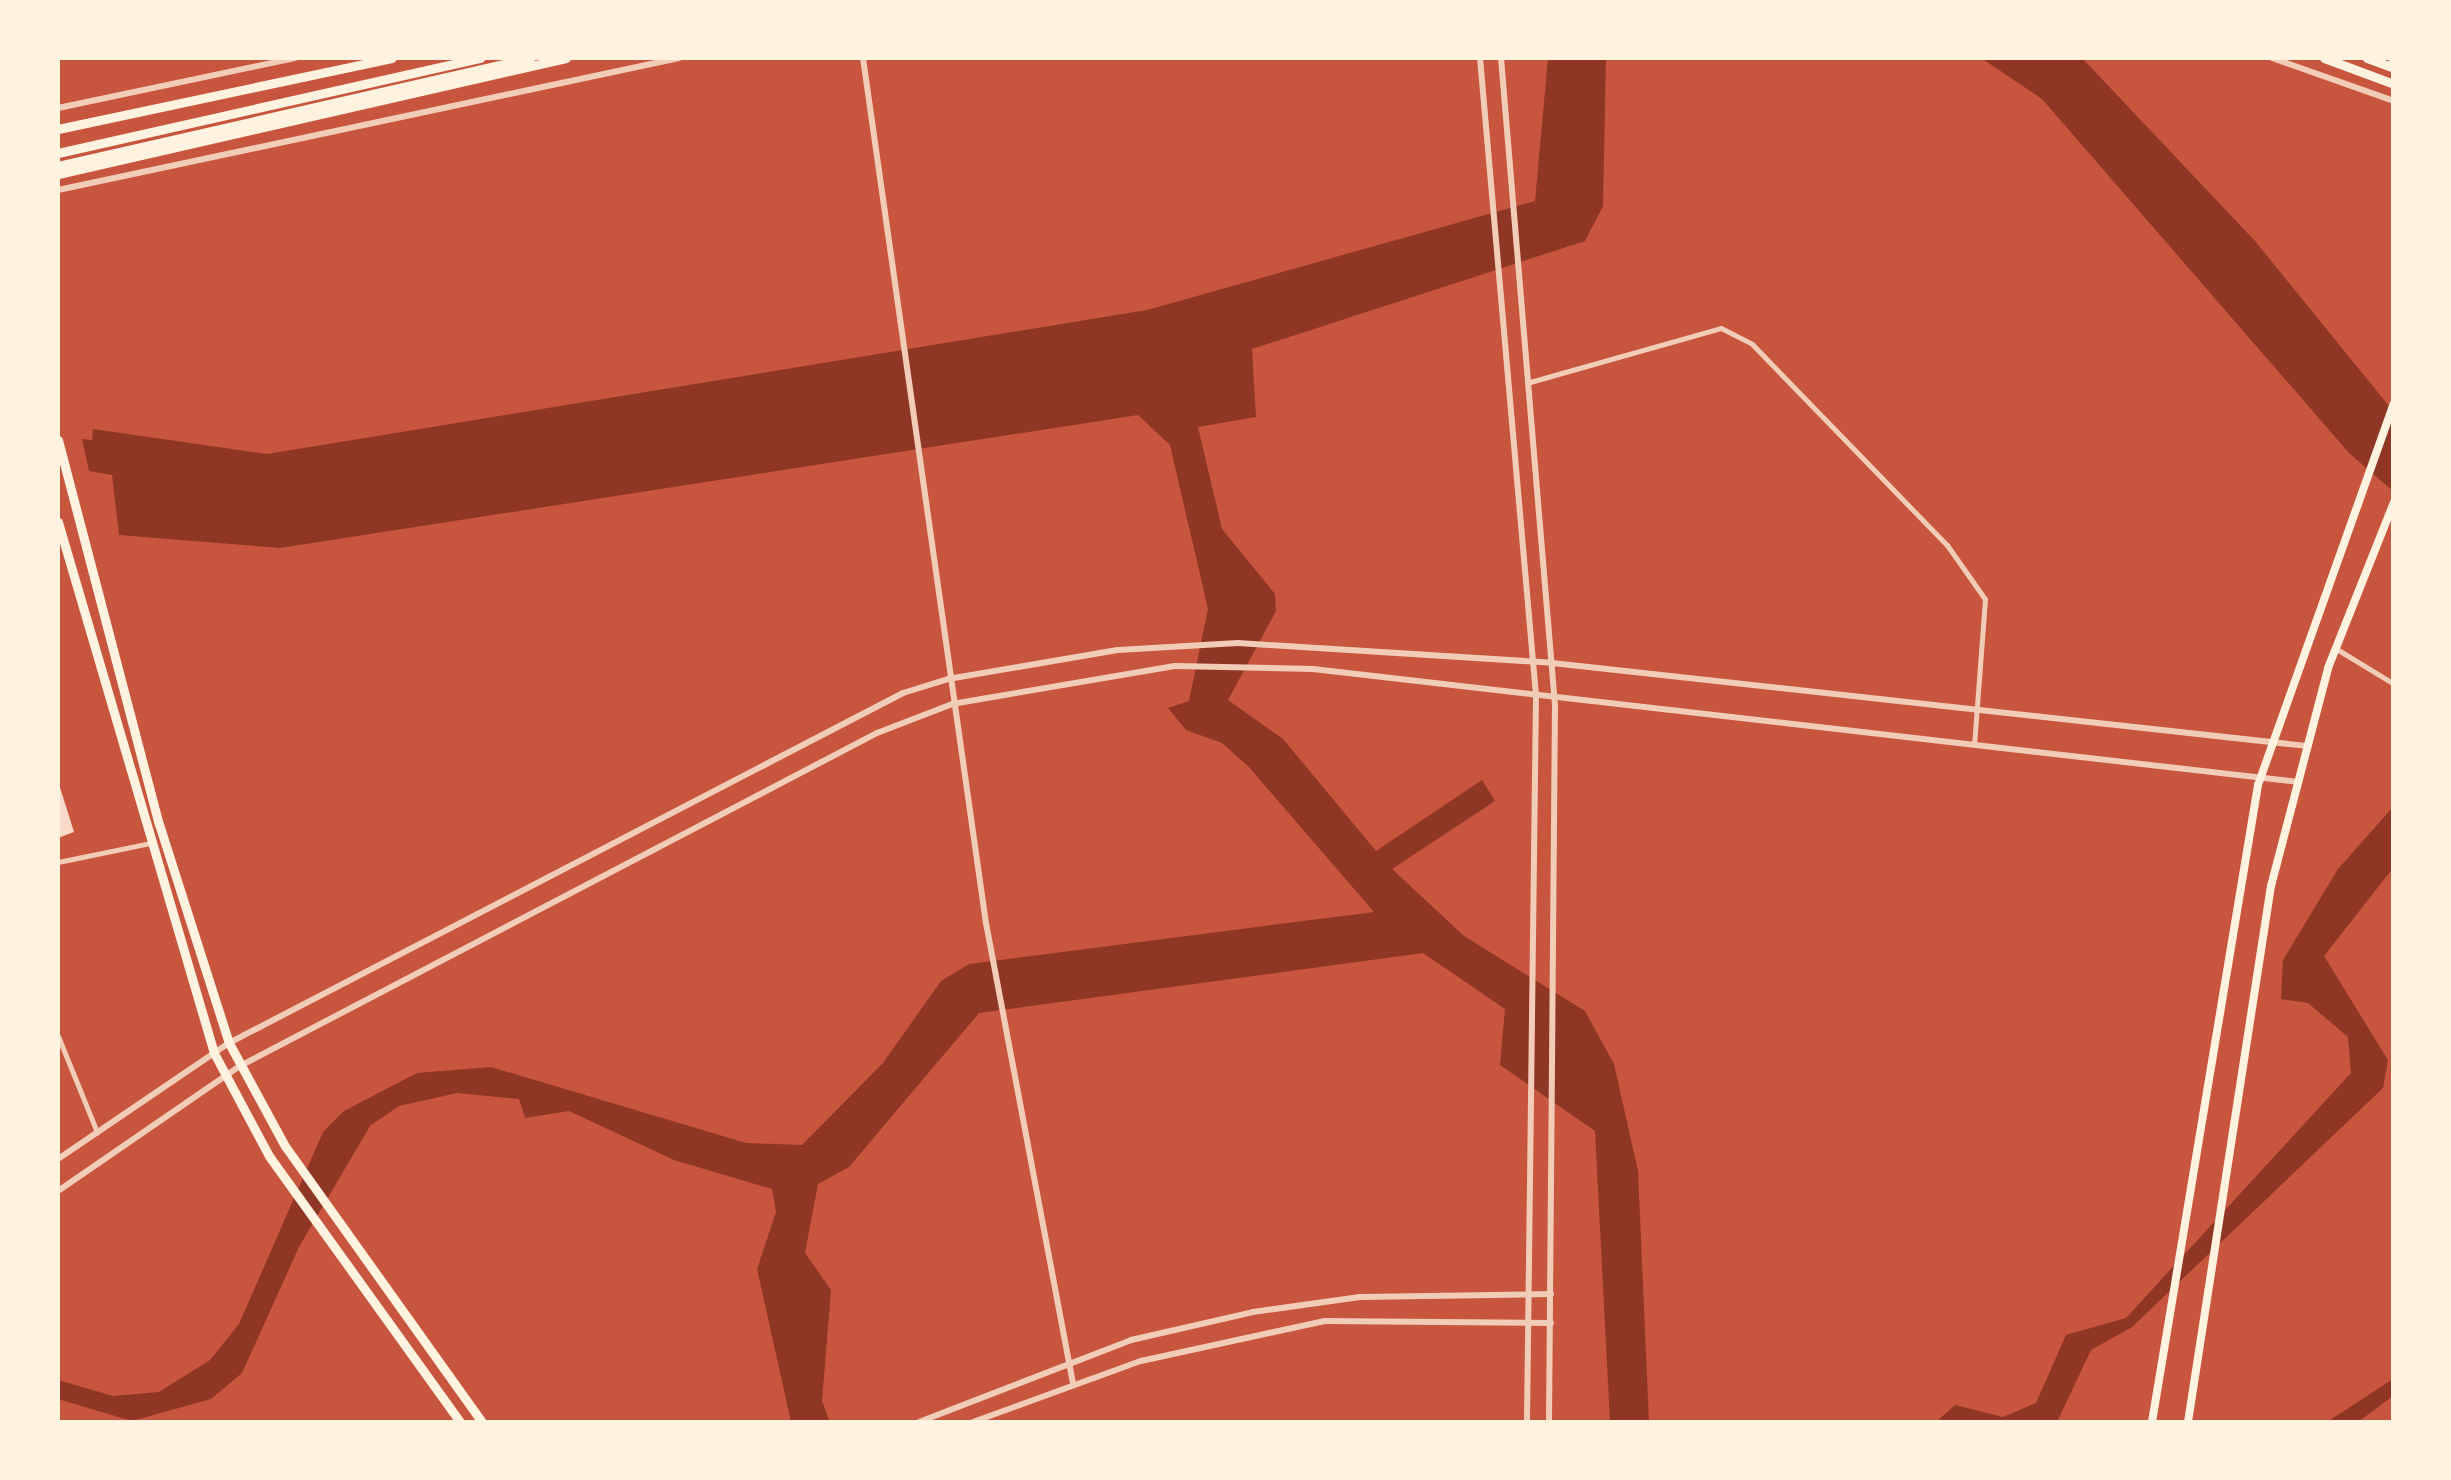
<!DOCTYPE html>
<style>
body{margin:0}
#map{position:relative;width:2451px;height:1480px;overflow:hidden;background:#c8553d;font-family:"Roboto Serif",serif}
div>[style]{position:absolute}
.water>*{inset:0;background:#8f3625}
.building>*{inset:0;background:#f7dbc8}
.minor>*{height:5px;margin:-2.5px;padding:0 2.5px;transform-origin:2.5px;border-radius:2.5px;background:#f1ccb7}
.tertiary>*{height:6px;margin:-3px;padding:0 3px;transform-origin:3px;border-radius:3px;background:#f1ccb7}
.secondary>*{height:8px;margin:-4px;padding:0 4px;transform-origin:4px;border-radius:4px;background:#fff3e0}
.primary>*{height:9px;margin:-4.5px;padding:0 4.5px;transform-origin:4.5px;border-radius:4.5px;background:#fff3e0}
.trunk>*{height:9px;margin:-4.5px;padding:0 4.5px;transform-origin:4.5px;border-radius:4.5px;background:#fff3e0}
span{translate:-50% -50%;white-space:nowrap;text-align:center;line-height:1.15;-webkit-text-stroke:8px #fff3e0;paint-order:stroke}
.frame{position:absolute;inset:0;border:60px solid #fff3e0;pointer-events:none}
</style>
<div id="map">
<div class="water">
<i style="clip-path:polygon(1548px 58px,1606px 58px,1603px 206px,1585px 241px,1252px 349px,1256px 417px,1198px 427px,1222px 529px,1275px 594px,1276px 611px,1228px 700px,1283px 739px,1376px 851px,1482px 780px,1495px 801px,1392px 869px,1464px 936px,1585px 1011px,1614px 1064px,1638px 1171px,1649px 1422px,1610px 1422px,1595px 1131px,1500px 1065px,1505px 1009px,1423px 953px,979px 1013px,849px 1167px,818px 1184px,805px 1253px,831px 1290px,822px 1401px,830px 1422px,791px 1422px,757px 1269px,776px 1212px,772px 1189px,674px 1160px,569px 1111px,525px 1118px,519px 1099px,457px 1093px,399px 1106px,370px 1126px,299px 1247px,242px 1373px,211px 1399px,132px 1421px,58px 1399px,58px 1380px,113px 1396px,159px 1392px,210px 1360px,239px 1324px,323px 1132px,344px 1111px,417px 1073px,491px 1067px,746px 1143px,802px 1145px,883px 1063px,941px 981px,969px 964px,1374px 912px,1248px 766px,1222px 743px,1186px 730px,1168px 708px,1189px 701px,1208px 609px,1170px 445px,1138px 415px,280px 548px,119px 535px,112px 475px,89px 471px,82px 439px,92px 440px,93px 429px,267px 454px,1147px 310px,1535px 201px)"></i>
<i style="clip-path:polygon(1981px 58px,2082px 58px,2255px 241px,2393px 411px,2393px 491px,2349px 453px,2042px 99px)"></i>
<i style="clip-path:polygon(2393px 807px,2393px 868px,2324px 956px,2388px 1060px,2383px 1088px,2132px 1327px,2091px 1350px,2057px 1422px,1936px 1422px,1955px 1405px,2003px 1417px,2036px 1403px,2066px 1335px,2126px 1318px,2351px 1073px,2348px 1037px,2308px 1003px,2281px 999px,2283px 960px,2338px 869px)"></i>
<i style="clip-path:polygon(2393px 1379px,2393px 1396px,2358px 1422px,2327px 1422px)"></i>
</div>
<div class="building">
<i style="clip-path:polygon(58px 781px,74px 832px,58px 838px)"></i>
</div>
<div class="minor">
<i style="left:1530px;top:382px;width:198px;rotate:-15.8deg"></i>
<i style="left:1721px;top:328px;width:35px;rotate:27deg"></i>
<i style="left:1752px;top:344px;width:280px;rotate:45.9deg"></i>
<i style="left:1947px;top:545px;width:66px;rotate:54.9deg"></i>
<i style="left:1985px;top:599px;width:146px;rotate:94.3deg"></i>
<i style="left:2335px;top:648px;width:69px;rotate:31.4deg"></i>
<i style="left:58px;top:862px;width:90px;rotate:-11.6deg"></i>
<i style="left:58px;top:1036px;width:104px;rotate:67.9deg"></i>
</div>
<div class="tertiary">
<i style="left:863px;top:58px;width:874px;rotate:81.91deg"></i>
<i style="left:986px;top:923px;width:470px;rotate:79.3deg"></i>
<i style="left:1480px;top:58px;width:639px;rotate:84.98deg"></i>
<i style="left:1536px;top:695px;width:727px;rotate:90.71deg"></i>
<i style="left:1501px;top:58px;width:649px;rotate:85.23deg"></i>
<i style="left:1555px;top:705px;width:717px;rotate:90.48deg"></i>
<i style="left:2272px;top:58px;width:129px;rotate:19.4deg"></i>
<i style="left:58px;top:108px;width:242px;rotate:-11.9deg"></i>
<i style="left:58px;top:190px;width:635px;rotate:-12deg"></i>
<i style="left:58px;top:1159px;width:207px;rotate:-34.2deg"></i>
<i style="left:229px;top:1043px;width:759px;rotate:-27.44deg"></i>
<i style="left:903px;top:693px;width:47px;rotate:-17.3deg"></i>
<i style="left:948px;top:679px;width:172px;rotate:-9.7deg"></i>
<i style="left:1118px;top:650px;width:120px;rotate:-3.3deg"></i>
<i style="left:1238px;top:643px;width:315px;rotate:3.6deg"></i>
<i style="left:1552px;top:663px;width:761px;rotate:6.27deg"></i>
<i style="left:58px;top:1191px;width:221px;rotate:-34.5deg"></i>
<i style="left:240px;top:1066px;width:719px;rotate:-27.6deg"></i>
<i style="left:877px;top:733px;width:80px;rotate:-21.1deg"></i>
<i style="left:952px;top:704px;width:226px;rotate:-9.7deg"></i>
<i style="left:1175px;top:666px;width:138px;rotate:1.2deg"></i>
<i style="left:1313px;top:669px;width:991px;rotate:6.54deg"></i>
<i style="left:919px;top:1422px;width:227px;rotate:-21.1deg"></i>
<i style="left:1131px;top:1340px;width:125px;rotate:-12.9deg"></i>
<i style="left:1253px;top:1312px;width:108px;rotate:-8deg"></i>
<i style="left:1360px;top:1297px;width:191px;rotate:-0.9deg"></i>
<i style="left:973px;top:1422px;width:179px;rotate:-20deg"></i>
<i style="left:1141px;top:1361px;width:188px;rotate:-12.3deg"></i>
<i style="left:1325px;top:1321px;width:226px;rotate:0.5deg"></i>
</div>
<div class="secondary">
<i style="left:2152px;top:1422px;width:646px;rotate:-80.55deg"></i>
<i style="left:2258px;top:785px;width:405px;rotate:-70.4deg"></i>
<i style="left:2188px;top:1422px;width:542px;rotate:-81.2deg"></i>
<i style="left:2271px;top:886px;width:225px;rotate:-75.3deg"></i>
<i style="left:2328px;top:668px;width:179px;rotate:-68.3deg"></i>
</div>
<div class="primary">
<i style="left:2324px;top:58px;width:75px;rotate:20.4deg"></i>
<i style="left:58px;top:129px;width:341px;rotate:-12deg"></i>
<i style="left:58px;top:174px;width:521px;rotate:-12.86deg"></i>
<i style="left:58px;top:440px;width:397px;rotate:75.3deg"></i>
<i style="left:159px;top:824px;width:230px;rotate:72.3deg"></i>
<i style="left:229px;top:1043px;width:117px;rotate:61.5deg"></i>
<i style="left:285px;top:1146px;width:339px;rotate:54.5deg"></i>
<i style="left:58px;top:522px;width:553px;rotate:73.63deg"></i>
<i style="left:214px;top:1053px;width:117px;rotate:61.9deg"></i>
<i style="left:269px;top:1156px;width:327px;rotate:54.3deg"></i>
</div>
<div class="trunk">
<i style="left:2367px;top:58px;width:29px;rotate:20deg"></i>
<i style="left:2392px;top:58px;width:2px"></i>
<i style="left:58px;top:153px;width:433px;rotate:-12.7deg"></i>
<i style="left:58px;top:166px;width:485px;rotate:-12.9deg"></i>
</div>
<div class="frame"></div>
</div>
